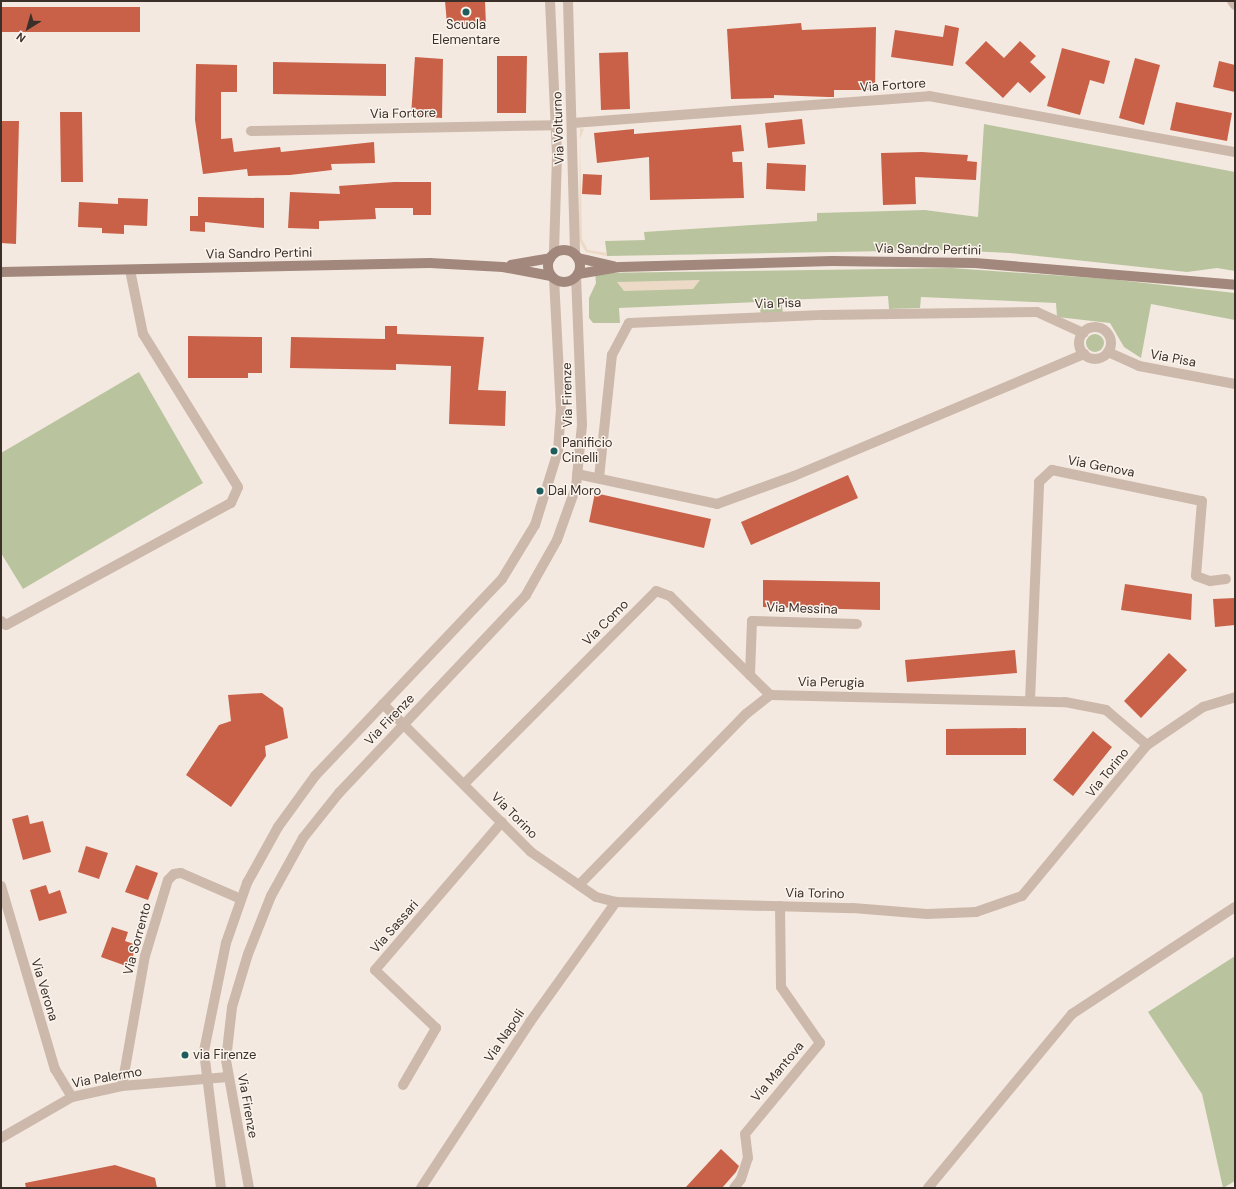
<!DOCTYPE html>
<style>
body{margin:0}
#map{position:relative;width:1236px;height:1189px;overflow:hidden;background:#f4e9e0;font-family:"DM Sans",sans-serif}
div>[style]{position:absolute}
.green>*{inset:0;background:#b9c49f}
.round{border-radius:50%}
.plaza>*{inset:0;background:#ecdac7}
.building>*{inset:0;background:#c96148}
.minor>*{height:10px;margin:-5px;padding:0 5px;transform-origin:5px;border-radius:5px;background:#cdb9ab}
.minor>.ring{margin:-5px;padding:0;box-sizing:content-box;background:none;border:10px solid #cdb9ab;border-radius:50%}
.tertiary>*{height:10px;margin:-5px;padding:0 5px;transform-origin:5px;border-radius:5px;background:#cdb9ab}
.secondary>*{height:10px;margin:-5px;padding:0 5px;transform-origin:5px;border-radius:5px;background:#a1877c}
.secondary>.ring{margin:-5px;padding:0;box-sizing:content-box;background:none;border:10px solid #a1877c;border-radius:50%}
.dots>*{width:11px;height:11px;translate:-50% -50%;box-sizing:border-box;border:2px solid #fbf4ed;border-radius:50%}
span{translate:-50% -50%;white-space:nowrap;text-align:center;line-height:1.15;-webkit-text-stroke:3px #fbf4ed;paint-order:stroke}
.poi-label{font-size:13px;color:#3b2f2a}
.left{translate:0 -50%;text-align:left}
.street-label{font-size:13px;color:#3b2f2a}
.frame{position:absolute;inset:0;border:2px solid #3b2f2a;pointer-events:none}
.north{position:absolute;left:8px;top:8px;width:40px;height:40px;-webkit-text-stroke:3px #fbf4ed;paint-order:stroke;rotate:217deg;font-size:11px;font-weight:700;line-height:16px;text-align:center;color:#3b2f2a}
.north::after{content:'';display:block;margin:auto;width:14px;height:18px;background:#3b2f2a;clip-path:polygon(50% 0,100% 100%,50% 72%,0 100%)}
</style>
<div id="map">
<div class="green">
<i style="clip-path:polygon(984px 124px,1235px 172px,1235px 271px,1217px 268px,1187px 272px,1010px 253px,947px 250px,607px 256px,605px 241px,645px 240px,644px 232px,817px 221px,817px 213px,925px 210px,978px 217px)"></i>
<i style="clip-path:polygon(951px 268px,1109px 279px,1235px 293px,1235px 320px,1151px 304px,1141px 358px,1124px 347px,1110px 323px,1057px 317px,1056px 303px,921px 297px,920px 308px,889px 309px,888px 296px,781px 300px,783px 313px,761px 315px,759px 302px,619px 308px,620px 323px,593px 323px,589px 318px,589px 298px,596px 283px,595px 273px)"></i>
<i class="round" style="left:1086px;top:334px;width:18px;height:18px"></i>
<i style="clip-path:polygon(139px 372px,203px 483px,23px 589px,1px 553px,1px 453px)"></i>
<i style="clip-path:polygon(1235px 956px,1235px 1181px,1223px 1188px,1202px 1094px,1148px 1012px)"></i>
</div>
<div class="plaza">
<i style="clip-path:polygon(580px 128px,584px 129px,580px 139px,582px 239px,588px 250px,607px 253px,607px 256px,586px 252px,579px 241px)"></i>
<i style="clip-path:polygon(700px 280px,693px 289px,624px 291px,617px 282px)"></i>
</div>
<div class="building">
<i style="clip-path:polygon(445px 1px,485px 1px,486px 25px,447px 24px)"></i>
<i style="clip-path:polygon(1px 7px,140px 7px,140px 32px,1px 32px)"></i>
<i style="clip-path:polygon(801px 23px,802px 30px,876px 27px,875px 90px,834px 90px,834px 97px,828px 97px,774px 95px,774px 98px,731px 99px,727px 29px)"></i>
<i style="clip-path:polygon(945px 25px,959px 28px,953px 66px,891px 57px,895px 30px,943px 37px)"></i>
<i style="clip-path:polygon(986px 41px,1004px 58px,1020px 41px,1036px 56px,1030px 62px,1046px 77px,1030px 93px,1018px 82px,1003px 98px,965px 63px)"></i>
<i style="clip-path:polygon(1062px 48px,1110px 61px,1104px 84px,1090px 80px,1080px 115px,1047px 106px)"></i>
<i style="clip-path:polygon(628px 52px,630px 109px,601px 110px,599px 53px)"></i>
<i style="clip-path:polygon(497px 56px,527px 56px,526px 113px,497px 113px)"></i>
<i style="clip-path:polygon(415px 57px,443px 59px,442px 118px,411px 116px)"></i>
<i style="clip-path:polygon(1135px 58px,1160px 65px,1144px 125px,1119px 118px)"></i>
<i style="clip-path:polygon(1219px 61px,1235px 65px,1235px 92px,1213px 87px)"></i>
<i style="clip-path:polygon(273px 62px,386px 64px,386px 96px,273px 94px)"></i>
<i style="clip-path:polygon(196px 64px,237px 65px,237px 92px,221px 92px,221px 139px,232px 138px,234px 152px,280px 147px,281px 152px,374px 142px,375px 163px,331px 164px,332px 170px,290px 175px,248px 176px,247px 169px,203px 174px,195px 120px)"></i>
<i style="clip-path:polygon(1176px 102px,1232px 113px,1227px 141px,1170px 130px)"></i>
<i style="clip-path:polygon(60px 112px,82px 112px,83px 182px,61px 182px)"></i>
<i style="clip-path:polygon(802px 119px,805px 144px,768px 148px,765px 123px)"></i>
<i style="clip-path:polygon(1px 121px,19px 121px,16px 244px,1px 243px)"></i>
<i style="clip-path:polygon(741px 125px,744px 151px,732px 152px,733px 162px,742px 162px,744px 198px,650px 200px,649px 157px,597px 163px,594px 133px,634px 129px,634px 134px)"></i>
<i style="clip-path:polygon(922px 152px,968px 155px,967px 161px,977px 162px,976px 180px,915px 177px,916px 204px,883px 205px,881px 153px)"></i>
<i style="clip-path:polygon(767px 163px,806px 165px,805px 191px,766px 189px)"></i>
<i style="clip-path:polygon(583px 174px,602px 175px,601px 195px,582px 194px)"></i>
<i style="clip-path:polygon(394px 182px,431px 182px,431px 215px,413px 215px,413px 208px,375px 208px,376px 219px,319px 221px,319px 229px,288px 228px,290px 192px,340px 194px,339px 186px)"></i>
<i style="clip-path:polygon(198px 197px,264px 198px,264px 228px,205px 222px,205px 232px,190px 231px,190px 216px,198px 216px)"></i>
<i style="clip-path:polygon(118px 198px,148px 199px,147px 226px,124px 225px,124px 234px,102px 233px,102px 228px,78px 227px,79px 202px,118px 204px)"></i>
<i style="clip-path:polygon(385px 326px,397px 326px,397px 334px,484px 337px,478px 390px,506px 391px,505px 426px,449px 424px,451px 366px,396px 364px,396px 370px,290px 368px,291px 337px,385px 339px)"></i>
<i style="clip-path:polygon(188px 336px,262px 337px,262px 373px,248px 373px,248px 378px,188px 378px)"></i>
<i style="clip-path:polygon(848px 475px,858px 498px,751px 545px,741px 522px)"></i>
<i style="clip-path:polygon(595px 493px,711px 519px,704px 548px,589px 522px)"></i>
<i style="clip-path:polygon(763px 580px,880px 582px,880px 610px,763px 607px)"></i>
<i style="clip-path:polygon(1125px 584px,1192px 594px,1191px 620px,1121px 610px)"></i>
<i style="clip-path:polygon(1235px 598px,1235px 625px,1215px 627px,1213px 599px)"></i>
<i style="clip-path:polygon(1015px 650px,1017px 673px,907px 682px,905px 660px)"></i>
<i style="clip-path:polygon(1169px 653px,1187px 670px,1141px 718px,1124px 701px)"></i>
<i style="clip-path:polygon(262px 693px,283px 708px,288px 738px,265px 746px,266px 756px,231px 807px,186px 775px,219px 725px,231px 721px,228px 695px)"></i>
<i style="clip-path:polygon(1026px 728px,1026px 755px,946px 755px,946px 729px)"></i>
<i style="clip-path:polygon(1093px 731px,1112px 747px,1073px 796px,1053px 780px)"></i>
<i style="clip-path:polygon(28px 815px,30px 824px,43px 821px,51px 852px,23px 860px,12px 819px)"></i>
<i style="clip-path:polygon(86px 846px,108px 853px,99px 879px,78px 872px)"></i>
<i style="clip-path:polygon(136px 865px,158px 873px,148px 900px,125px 892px)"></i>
<i style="clip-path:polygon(46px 885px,49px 894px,60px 890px,67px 913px,39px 921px,30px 890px)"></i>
<i style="clip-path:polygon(112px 927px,128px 932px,125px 941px,137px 945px,129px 967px,101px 957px)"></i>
<i style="clip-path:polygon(721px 1149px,739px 1166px,736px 1172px,722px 1188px,685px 1188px)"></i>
<i style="clip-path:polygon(115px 1165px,155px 1178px,157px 1188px,26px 1188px,25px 1183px)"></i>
</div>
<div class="minor">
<i style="left:1232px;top:1px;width:5px;rotate:53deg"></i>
<i style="left:573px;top:123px;width:357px;rotate:-4.3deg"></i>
<i style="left:929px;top:96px;width:311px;rotate:10.4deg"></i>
<i style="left:251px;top:131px;width:304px;rotate:-1.1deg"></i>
<i class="ring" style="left:1079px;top:327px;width:22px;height:22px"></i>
<i style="left:1108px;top:352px;width:34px;rotate:24deg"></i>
<i style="left:1139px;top:366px;width:98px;rotate:10.6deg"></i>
<i style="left:577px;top:474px;width:143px;rotate:12.1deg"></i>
<i style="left:717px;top:504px;width:82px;rotate:-20deg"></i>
<i style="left:794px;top:476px;width:315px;rotate:-22.8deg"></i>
<i style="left:599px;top:478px;width:124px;rotate:-84deg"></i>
<i style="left:612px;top:355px;width:36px;rotate:-62deg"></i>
<i style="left:629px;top:323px;width:194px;rotate:-2.4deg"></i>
<i style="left:823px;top:315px;width:214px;rotate:-0.8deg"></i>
<i style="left:1037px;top:312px;width:51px;rotate:24.5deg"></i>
<i style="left:1px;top:621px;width:6px;rotate:39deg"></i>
<i style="left:6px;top:625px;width:256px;rotate:-28.5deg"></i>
<i style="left:231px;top:503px;width:17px;rotate:-66deg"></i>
<i style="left:238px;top:487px;width:180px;rotate:-121.8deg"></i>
<i style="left:143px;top:334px;width:65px;rotate:-101.5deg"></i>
<i style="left:750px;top:675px;width:54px;rotate:-87.9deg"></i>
<i style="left:752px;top:621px;width:105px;rotate:1.6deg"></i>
<i style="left:1030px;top:701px;width:219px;rotate:-87.6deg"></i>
<i style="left:1039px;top:482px;width:18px;rotate:-43deg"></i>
<i style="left:1052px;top:470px;width:153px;rotate:11.7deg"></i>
<i style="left:1202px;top:501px;width:75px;rotate:94.6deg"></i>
<i style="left:1196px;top:576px;width:15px;rotate:20deg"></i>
<i style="left:1210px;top:581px;width:16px;rotate:-7deg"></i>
<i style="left:383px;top:704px;width:209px;rotate:45deg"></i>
<i style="left:531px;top:852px;width:79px;rotate:34.7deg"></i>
<i style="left:596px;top:897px;width:21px;rotate:14deg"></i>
<i style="left:616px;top:902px;width:237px;rotate:1.5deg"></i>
<i style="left:853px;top:908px;width:74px;rotate:4.6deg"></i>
<i style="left:927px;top:914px;width:49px;rotate:-2.3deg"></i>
<i style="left:976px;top:912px;width:49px;rotate:-19.2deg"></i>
<i style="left:1022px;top:896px;width:196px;rotate:-50.4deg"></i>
<i style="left:1147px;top:745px;width:68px;rotate:-34.2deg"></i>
<i style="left:1203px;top:707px;width:34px;rotate:-17deg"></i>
<i style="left:464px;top:784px;width:272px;rotate:-45.1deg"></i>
<i style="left:656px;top:591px;width:15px;rotate:20deg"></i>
<i style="left:670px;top:596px;width:141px;rotate:44.7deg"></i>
<i style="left:579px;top:885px;width:239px;rotate:-45.7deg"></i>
<i style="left:746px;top:714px;width:31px;rotate:-38deg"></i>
<i style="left:770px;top:695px;width:295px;rotate:1.4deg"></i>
<i style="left:1065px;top:702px;width:42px;rotate:11deg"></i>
<i style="left:1106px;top:710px;width:54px;rotate:40.5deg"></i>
<i style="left:1px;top:886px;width:191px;rotate:73.6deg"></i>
<i style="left:55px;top:1069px;width:33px;rotate:59deg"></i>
<i style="left:403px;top:1085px;width:66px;rotate:-59.9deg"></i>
<i style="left:436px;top:1028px;width:84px;rotate:-136.4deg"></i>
<i style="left:375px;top:970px;width:195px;rotate:-49.4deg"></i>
<i style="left:122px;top:1086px;width:132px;rotate:-80deg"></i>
<i style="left:145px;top:956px;width:79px;rotate:-73.2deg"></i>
<i style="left:168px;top:880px;width:8px;rotate:-45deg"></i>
<i style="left:174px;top:874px;width:7px;rotate:-8deg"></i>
<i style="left:181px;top:873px;width:65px;rotate:23.4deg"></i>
<i style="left:1px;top:1138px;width:82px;rotate:-30deg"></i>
<i style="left:72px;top:1097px;width:51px;rotate:-12.4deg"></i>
<i style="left:122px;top:1086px;width:106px;rotate:-4.9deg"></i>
<i style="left:421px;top:1188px;width:199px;rotate:-56.7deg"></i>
<i style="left:530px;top:1022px;width:148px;rotate:-54.4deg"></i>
<i style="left:734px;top:1188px;width:11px;rotate:-52deg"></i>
<i style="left:741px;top:1179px;width:22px;rotate:-72deg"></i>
<i style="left:748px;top:1158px;width:24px;rotate:-97deg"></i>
<i style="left:745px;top:1134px;width:118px;rotate:-50.5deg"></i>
<i style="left:820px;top:1043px;width:68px;rotate:-124.9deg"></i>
<i style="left:781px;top:987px;width:81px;rotate:-90.7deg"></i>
<i style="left:928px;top:1188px;width:226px;rotate:-50.4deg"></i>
<i style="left:1072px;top:1014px;width:195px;rotate:-33.3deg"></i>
</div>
<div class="tertiary">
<i style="left:550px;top:1px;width:155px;rotate:87.4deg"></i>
<i style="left:557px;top:156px;width:98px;rotate:91.8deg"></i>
<i style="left:568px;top:1px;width:253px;rotate:88.4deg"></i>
<i style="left:221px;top:1188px;width:138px;rotate:-97.1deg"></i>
<i style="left:204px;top:1051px;width:110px;rotate:-78.5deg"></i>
<i style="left:226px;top:943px;width:64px;rotate:-70.7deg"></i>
<i style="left:247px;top:883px;width:64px;rotate:-61deg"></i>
<i style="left:278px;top:827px;width:63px;rotate:-54deg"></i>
<i style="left:315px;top:776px;width:272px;rotate:-46.5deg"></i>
<i style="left:502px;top:579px;width:63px;rotate:-58.6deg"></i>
<i style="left:535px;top:525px;width:77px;rotate:-72.7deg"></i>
<i style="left:558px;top:451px;width:39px;rotate:-86deg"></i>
<i style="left:561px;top:412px;width:132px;rotate:-93deg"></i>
<i style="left:249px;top:1188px;width:130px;rotate:-100.2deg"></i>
<i style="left:226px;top:1060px;width:53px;rotate:-83.5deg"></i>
<i style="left:232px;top:1007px;width:55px;rotate:-73.2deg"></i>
<i style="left:248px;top:954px;width:62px;rotate:-68.4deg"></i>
<i style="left:271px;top:896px;width:66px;rotate:-61.1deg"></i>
<i style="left:303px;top:838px;width:58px;rotate:-51.3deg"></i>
<i style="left:339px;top:793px;width:272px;rotate:-46.6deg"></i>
<i style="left:526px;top:595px;width:63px;rotate:-60.6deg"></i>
<i style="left:557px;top:540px;width:56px;rotate:-70.3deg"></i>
<i style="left:576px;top:487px;width:62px;rotate:-84.5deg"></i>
<i style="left:582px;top:425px;width:147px;rotate:-92.3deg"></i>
</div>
<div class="secondary">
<i class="ring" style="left:548px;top:250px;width:22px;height:22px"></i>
<i style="left:578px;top:258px;width:37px;rotate:13deg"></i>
<i style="left:511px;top:265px;width:40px;rotate:-10deg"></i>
<i style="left:1px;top:272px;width:429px;rotate:-1.2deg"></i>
<i style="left:430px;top:263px;width:73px;rotate:3.1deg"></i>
<i style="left:503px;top:267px;width:49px;rotate:10.6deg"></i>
<i style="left:578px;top:274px;width:43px;rotate:-9.5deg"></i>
<i style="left:620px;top:267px;width:212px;rotate:-1.6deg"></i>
<i style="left:832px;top:261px;width:143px;rotate:0.8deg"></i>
<i style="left:975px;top:263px;width:261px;rotate:4.8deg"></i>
</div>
<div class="dots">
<i style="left:466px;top:12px;background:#1e5d5e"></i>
<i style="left:554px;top:451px;background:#1e5d5e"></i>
<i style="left:540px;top:491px;background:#1e5d5e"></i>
<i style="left:185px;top:1055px;background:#1e5d5e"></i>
</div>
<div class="poi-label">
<span style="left:466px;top:33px">Scuola<br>Elementare</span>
<span class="left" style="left:562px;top:451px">Panificio<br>Cinelli</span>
<span class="left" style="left:548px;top:491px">Dal Moro</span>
<span class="left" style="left:193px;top:1055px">via Firenze</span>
</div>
<div class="street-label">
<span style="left:893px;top:86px;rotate:-4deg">Via Fortore</span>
<span style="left:403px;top:114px;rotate:-1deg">Via Fortore</span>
<span style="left:559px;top:128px;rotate:-92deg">Via Volturno</span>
<span style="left:928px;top:250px;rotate:1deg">Via Sandro Pertini</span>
<span style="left:259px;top:254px;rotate:-1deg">Via Sandro Pertini</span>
<span style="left:778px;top:304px;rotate:-2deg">Via Pisa</span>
<span style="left:1173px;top:359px;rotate:11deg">Via Pisa</span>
<span style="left:568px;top:395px;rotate:-91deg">Via Firenze</span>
<span style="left:1101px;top:467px;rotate:11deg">Via Genova</span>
<span style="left:802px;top:609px;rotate:2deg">Via Messina</span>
<span style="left:606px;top:623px;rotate:-45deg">Via Como</span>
<span style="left:831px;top:683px;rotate:1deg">Via Perugia</span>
<span style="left:390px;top:720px;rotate:-46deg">Via Firenze</span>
<span style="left:1108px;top:773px;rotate:-51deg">Via Torino</span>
<span style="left:514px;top:816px;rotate:45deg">Via Torino</span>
<span style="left:815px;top:894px;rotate:1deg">Via Torino</span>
<span style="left:395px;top:927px;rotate:-49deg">Via Sassari</span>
<span style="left:138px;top:939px;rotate:-75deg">Via Sorrento</span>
<span style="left:44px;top:990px;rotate:73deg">Via Verona</span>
<span style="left:505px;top:1036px;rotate:-56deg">Via Napoli</span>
<span style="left:778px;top:1072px;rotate:-50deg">Via Mantova</span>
<span style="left:107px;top:1078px;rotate:-10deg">Via Palermo</span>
<span style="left:247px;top:1106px;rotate:80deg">Via Firenze</span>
</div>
<div class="frame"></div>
<div class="north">N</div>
</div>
